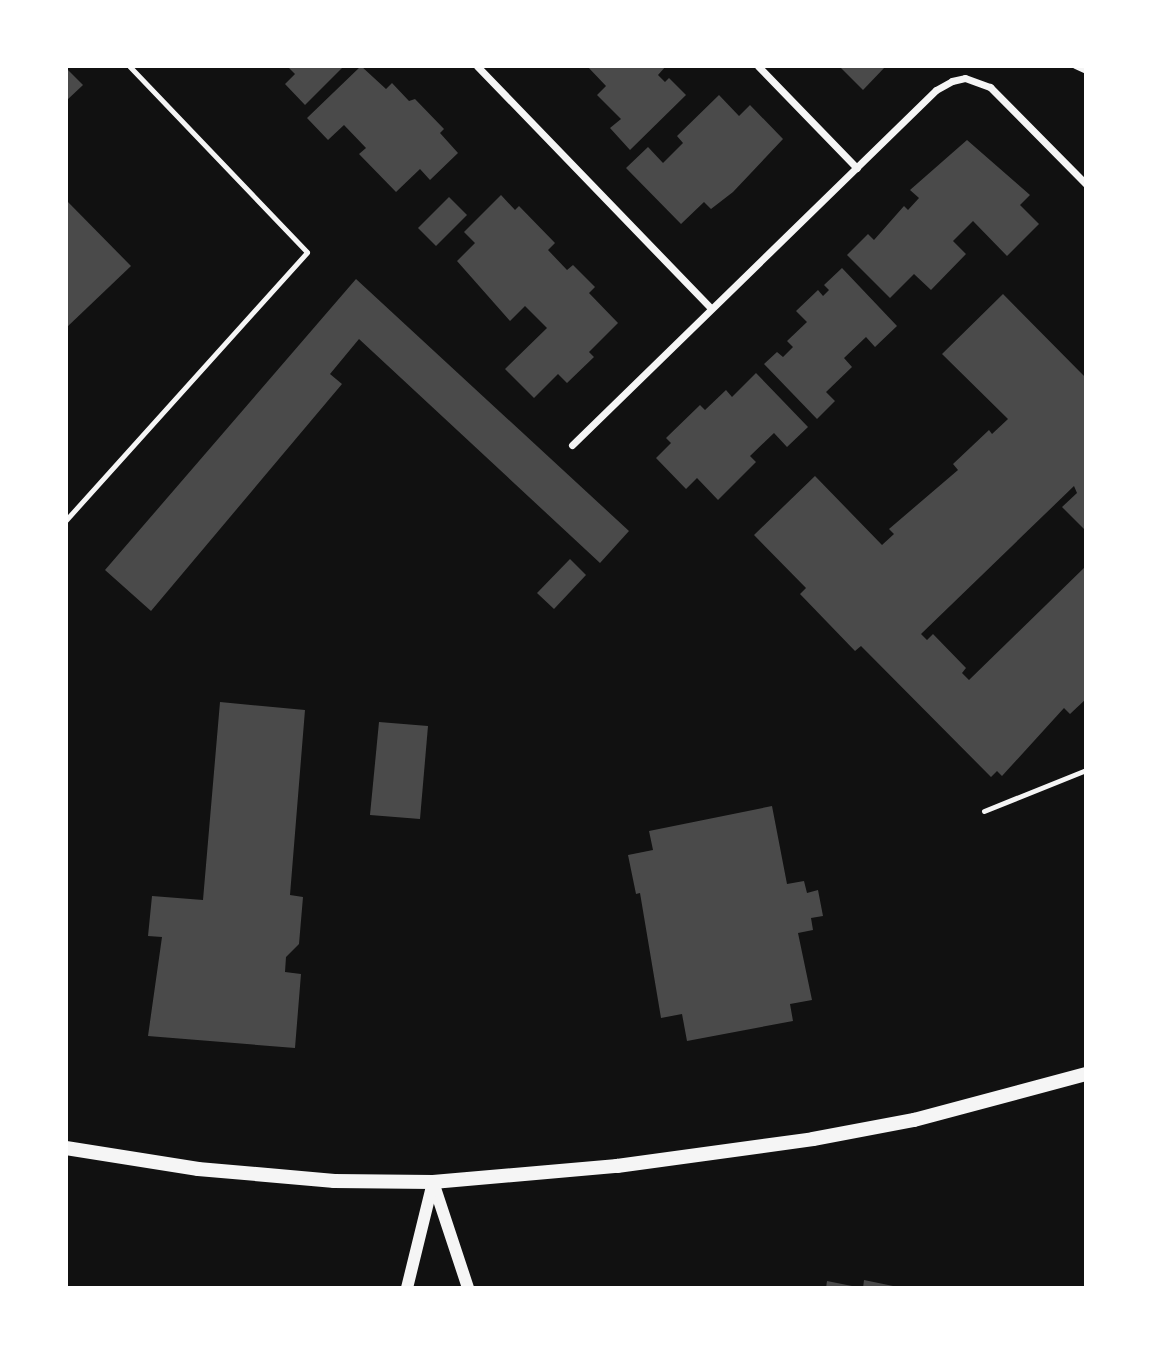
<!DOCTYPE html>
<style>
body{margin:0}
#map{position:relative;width:1152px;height:1354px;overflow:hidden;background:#111;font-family:Jost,sans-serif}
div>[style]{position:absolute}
.building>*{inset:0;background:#4a4a4a}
.service>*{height:5px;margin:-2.5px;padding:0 2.5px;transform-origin:2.5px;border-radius:2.5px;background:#f5f5f5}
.minor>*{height:7px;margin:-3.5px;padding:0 3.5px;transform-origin:3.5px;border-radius:3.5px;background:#f5f5f5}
.tertiary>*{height:12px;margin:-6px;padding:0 6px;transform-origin:6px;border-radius:6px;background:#f5f5f5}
.secondary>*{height:14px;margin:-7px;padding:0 7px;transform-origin:7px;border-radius:7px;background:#f5f5f5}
span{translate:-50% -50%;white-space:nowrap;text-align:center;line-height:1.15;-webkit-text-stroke:7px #fff;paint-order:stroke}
.frame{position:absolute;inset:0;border:68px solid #fff;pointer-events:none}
</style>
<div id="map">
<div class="building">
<i style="clip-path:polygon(287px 66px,344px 66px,305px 105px,285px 84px,295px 74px)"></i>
<i style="clip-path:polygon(361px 66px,386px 89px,392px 83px,409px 101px,415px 99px,444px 129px,440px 133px,458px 153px,430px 180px,420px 169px,396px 192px,359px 154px,366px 148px,344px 125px,328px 140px,307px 118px)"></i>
<i style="clip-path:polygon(587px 66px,666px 66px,658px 75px,665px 82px,669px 78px,686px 95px,630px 150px,610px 128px,621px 119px,597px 95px,606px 86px)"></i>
<i style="clip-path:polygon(839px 66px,886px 66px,863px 90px)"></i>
<i style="clip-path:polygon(66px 68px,83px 85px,66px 101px)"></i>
<i style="clip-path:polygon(719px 95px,739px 116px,750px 105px,783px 139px,733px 192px,711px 209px,704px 202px,681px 224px,626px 168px,648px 147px,663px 163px,683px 143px,677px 136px)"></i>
<i style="clip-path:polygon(967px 140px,1030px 195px,1020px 205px,1039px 224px,1007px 256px,973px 221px,953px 241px,966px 254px,931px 290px,914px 274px,890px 298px,847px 255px,868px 234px,874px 240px,904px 206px,908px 210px,919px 198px,910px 190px)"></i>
<i style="clip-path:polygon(501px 195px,515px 210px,519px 206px,555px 243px,548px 250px,567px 270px,573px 265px,595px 287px,589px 293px,618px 323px,589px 352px,594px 357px,567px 383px,558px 374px,534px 398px,505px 369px,547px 328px,525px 306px,510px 321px,457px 261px,475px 243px,464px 232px)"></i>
<i style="clip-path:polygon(449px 197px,467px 215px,436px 246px,418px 228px)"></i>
<i style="clip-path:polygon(66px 200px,131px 266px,66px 328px)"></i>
<i style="clip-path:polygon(842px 268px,897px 326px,875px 347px,866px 337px,844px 358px,852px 367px,826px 392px,835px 401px,817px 419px,764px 364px,777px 352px,783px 357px,793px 347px,787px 341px,807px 322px,796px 311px,818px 290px,823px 296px,829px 290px,824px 285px)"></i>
<i style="clip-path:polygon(356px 279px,629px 531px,600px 563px,359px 339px,330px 374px,342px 384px,151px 611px,105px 570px)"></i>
<i style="clip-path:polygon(1003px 294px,1086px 378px,1086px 531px,1062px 507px,1077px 493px,1074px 486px,921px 634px,927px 640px,933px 634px,966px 668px,962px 673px,969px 680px,1086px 566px,1086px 699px,1070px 714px,1064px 708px,1002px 776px,997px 771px,991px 777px,861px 646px,855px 651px,800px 594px,806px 588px,754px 535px,815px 476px,882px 545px,894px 534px,889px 529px,958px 470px,953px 464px,989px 430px,992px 434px,1008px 419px,942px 354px)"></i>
<i style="clip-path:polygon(756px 373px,808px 427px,787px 447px,774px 433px,750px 456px,756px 462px,718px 500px,697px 478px,686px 489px,656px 458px,671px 443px,666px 438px,700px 405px,705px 410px,726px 390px,732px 397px)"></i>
<i style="clip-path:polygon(570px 559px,586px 575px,554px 609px,537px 593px)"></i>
<i style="clip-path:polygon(220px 702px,305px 710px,290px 895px,303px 897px,299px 944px,286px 957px,285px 972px,301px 974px,295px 1048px,148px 1036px,162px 937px,148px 936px,152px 896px,203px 900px)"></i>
<i style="clip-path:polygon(379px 722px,428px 726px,420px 819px,370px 815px)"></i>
<i style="clip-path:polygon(772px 806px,787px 884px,804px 881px,807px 893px,818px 890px,823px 916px,811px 918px,813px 930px,798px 933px,812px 1000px,790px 1004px,793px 1021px,687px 1041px,682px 1014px,661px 1018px,640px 893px,636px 894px,628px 855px,653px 850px,649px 831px)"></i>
<i style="clip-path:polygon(864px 1280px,893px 1286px,893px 1288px,863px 1288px)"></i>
<i style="clip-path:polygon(827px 1281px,852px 1286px,851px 1288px,826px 1288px)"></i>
</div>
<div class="service">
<i style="left:1075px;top:66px;width:12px;rotate:24deg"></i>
<i style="left:66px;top:520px;width:360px;rotate:-48deg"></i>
<i style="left:307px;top:252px;width:257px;rotate:-133.7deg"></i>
<i style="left:984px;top:811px;width:110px;rotate:-21.9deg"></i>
</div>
<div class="minor">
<i style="left:477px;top:66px;width:337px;rotate:46deg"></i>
<i style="left:758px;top:66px;width:142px;rotate:45.9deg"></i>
<i style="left:572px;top:445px;width:508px;rotate:-44.28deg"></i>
<i style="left:936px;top:90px;width:18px;rotate:-29deg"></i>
<i style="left:952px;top:81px;width:13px;rotate:-13deg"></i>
<i style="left:965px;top:78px;width:27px;rotate:20deg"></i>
<i style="left:990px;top:87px;width:136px;rotate:45.3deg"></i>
</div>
<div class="tertiary">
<i style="left:433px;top:1182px;width:112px;rotate:71.7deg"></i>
<i style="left:407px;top:1288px;width:109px;rotate:-76.2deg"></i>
</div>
<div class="secondary">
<i style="left:66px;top:1148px;width:134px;rotate:9deg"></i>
<i style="left:198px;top:1169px;width:137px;rotate:5deg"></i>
<i style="left:334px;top:1181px;width:99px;rotate:0.6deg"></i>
<i style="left:433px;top:1182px;width:185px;rotate:-5deg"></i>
<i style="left:617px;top:1166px;width:198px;rotate:-7.8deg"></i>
<i style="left:813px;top:1139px;width:103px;rotate:-10.7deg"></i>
<i style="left:914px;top:1120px;width:178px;rotate:-15deg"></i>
</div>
<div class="frame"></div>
</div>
